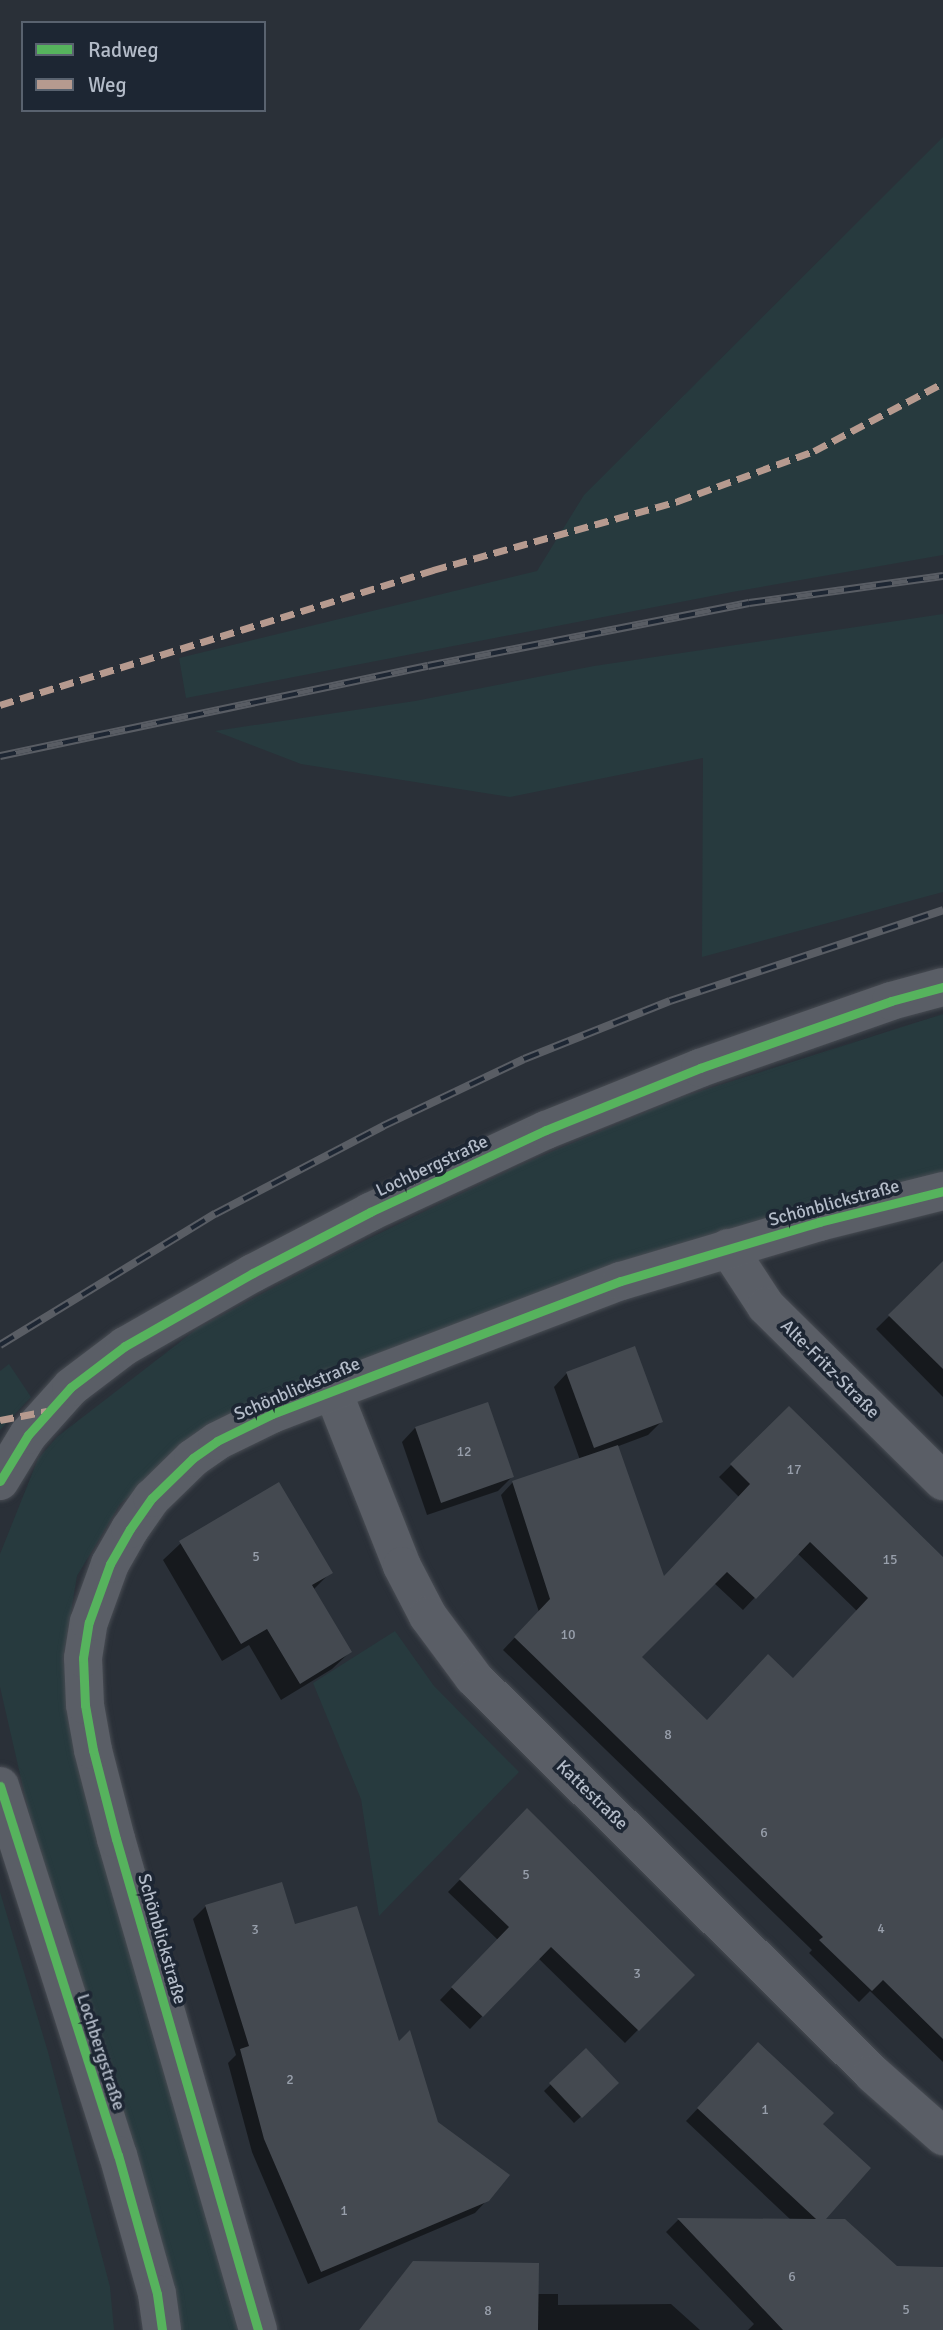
<!DOCTYPE html>
<meta charset="utf-8">
<style>
body{margin:0}
#map{position:relative;width:943px;height:2330px;overflow:hidden;background:#2a3038;font-family:Signika,sans-serif}
div>[style]{position:absolute}
.green>*{inset:0;background:#273a3e}
.shadow>*{inset:0;background:#0007}
.building>*{inset:0;background:#444950}
.roads{filter:drop-shadow(0 0 2px #484c53) drop-shadow(0 0 2px #484c53)}
.minor>*{height:38px;margin:-19px;padding:0 19px;transform-origin:19px;border-radius:19px;background:#5a5e66}
.rail>*{height:8px;margin-top:-4px;transform-origin:0;background:repeating-linear-gradient(90deg,#1d2633 0 16px,#595d64 0 32px);box-sizing:border-box;border-block:2px solid #595d64}
.quiet>*{height:7px;margin-top:-3.5px;transform-origin:0;background:repeating-linear-gradient(90deg,#b69a8f 0 14px,transparent 0 21px)}
.cycleway>*{height:9px;margin:-4.5px;padding:0 4.5px;transform-origin:4.5px;border-radius:4.5px;background:#56b35d}
span{translate:-50% -50%;white-space:nowrap;text-align:center;line-height:1.15;-webkit-text-stroke:7px #1d2633;paint-order:stroke}
.number-label{font-size:14px;color:#989fab}
.number-label span{-webkit-text-stroke-width:0}
.street-label{font-size:18px;color:#b4bcc9}
.legend{position:absolute;left:21px;top:21px;width:245px;height:91px;box-sizing:border-box;background:#1d2633;border:2px solid #59626f;margin:0;padding:9px 12px;list-style:none;font-size:21px;color:#b4bcc9}
.legend li{display:flex;align-items:center;gap:14px;height:35px}
.legend b{width:35px;border:2px solid #59626f}
</style>
<div id="map">
<div class="green">
<i style="clip-path:polygon(943px 137px,943px 555px,732px 592px,186px 698px,179px 658px,537px 571px,584px 495px)"></i>
<i style="clip-path:polygon(943px 614px,943px 892px,702px 957px,703px 758px,510px 797px,301px 764px,215px 731px,415px 701px,594px 666px)"></i>
<i style="clip-path:polygon(943px 1014px,943px 1177px,208px 1426px,120px 1504px,77px 1576px,63px 1658px,79px 1774px,238px 2330px,179px 2330px,28px 1809px,0 1687px,0 1554px,38px 1459px,57px 1437px,198px 1328px,331px 1257px,518px 1166px,682px 1097px)"></i>
<i style="clip-path:polygon(9px 1364px,31px 1397px,0 1430px,0 1371px)"></i>
<i style="clip-path:polygon(395px 1631px,434px 1686px,519px 1772px,379px 1916px,361px 1799px,313px 1683px)"></i>
<i style="clip-path:polygon(0 1892px,48px 2052px,110px 2287px,114px 2330px,0 2330px)"></i>
</div>
<div class="shadow">
<i style="clip-path:polygon(943px 1263px,943px 1397px,876px 1329px)"></i>
<i style="clip-path:polygon(evenodd,567px 1373px,661px 1422px,648px 1435px,616px 1447px,663px 1578px,739px 1497px,719px 1477px,789px 1408px,943px 1561px,943px 2062px,870px 1991px,859px 2002px,809px 1953px,812px 1950px,503px 1650px,539px 1612px,501px 1495px,513px 1482px,580px 1460px,554px 1387px,567px 1373px,797px 1553px,857px 1611px,793px 1680px,706px 1722px,639px 1657px,714px 1583px,743px 1610px,797px 1553px)"></i>
<i style="clip-path:polygon(487px 1404px,512px 1477px,498px 1491px,427px 1515px,402px 1442px,415px 1428px)"></i>
<i style="clip-path:polygon(181px 1543px,331px 1572px,313px 1590px,350px 1652px,332px 1669px,281px 1700px,249px 1645px,222px 1661px,163px 1560px)"></i>
<i style="clip-path:polygon(527px 1810px,692px 1975px,625px 2043px,538px 1958px,470px 2029px,440px 2000px,498px 1940px,448px 1892px)"></i>
<i style="clip-path:polygon(206px 1906px,294px 1926px,398px 2044px,437px 2123px,488px 2199px,475px 2213px,308px 2284px,252px 2152px,228px 2063px,236px 2055px,193px 1919px)"></i>
<i style="clip-path:polygon(586px 2050px,617px 2083px,574px 2123px,544px 2091px)"></i>
<i style="clip-path:polygon(746px 2057px,821px 2124px,822px 2221px,896px 2268px,943px 2269px,943px 2330px,748px 2330px,754px 2324px,666px 2232px,678px 2220px,792px 2221px,686px 2121px)"></i>
<i style="clip-path:polygon(414px 2263px,537px 2294px,558px 2294px,558px 2305px,671px 2304px,700px 2330px,359px 2330px)"></i>
</div>
<div class="building">
<i style="clip-path:polygon(943px 1261px,943px 1369px,888px 1315px)"></i>
<i style="clip-path:polygon(635px 1346px,663px 1422px,594px 1448px,566px 1372px)"></i>
<i style="clip-path:polygon(488px 1402px,514px 1477px,441px 1503px,415px 1427px)"></i>
<i style="clip-path:polygon(evenodd,789px 1406px,943px 1557px,943px 2039px,883px 1980px,872px 1991px,819px 1940px,823px 1937px,514px 1637px,550px 1599px,512px 1481px,618px 1445px,664px 1576px,750px 1484px,730px 1464px,789px 1406px,810px 1542px,868px 1598px,793px 1678px,768px 1654px,707px 1720px,642px 1657px,727px 1572px,756px 1599px,810px 1542px)"></i>
<i style="clip-path:polygon(279px 1482px,333px 1573px,312px 1585px,352px 1652px,300px 1684px,267px 1629px,241px 1644px,179px 1541px)"></i>
<i style="clip-path:polygon(527px 1808px,695px 1975px,639px 2031px,551px 1947px,483px 2017px,451px 1987px,509px 1927px,459px 1879px)"></i>
<i style="clip-path:polygon(282px 1882px,295px 1924px,357px 1906px,399px 2041px,410px 2030px,438px 2122px,510px 2175px,489px 2201px,321px 2272px,264px 2139px,240px 2049px,249px 2046px,205px 1905px)"></i>
<i style="clip-path:polygon(758px 2042px,834px 2113px,823px 2124px,871px 2168px,826px 2219px,845px 2219px,897px 2266px,943px 2267px,943px 2330px,783px 2330px,677px 2218px,816px 2219px,697px 2108px)"></i>
<i style="clip-path:polygon(586px 2048px,619px 2083px,582px 2118px,549px 2083px)"></i>
<i style="clip-path:polygon(413px 2261px,539px 2263px,538px 2330px,359px 2330px)"></i>
</div>
<div class="roads">
<div class="minor">
<i style="left:728px;top:1248px;width:69px;rotate:56.8deg"></i>
<i style="left:766px;top:1306px;width:249px;rotate:44.7deg"></i>
<i style="left:332px;top:1389px;width:190px;rotate:68.4deg"></i>
<i style="left:402px;top:1566px;width:56px;rotate:62.5deg"></i>
<i style="left:428px;top:1616px;width:77px;rotate:53.4deg"></i>
<i style="left:474px;top:1678px;width:562px;rotate:44.78deg"></i>
<i style="left:873px;top:2074px;width:94px;rotate:41.5deg"></i>
<i style="left:0;top:1481px;width:54px;rotate:-58.7deg"></i>
<i style="left:28px;top:1435px;width:64px;rotate:-48.1deg"></i>
<i style="left:71px;top:1387px;width:68px;rotate:-37.2deg"></i>
<i style="left:125px;top:1346px;width:147px;rotate:-29.7deg"></i>
<i style="left:253px;top:1273px;width:132px;rotate:-27.5deg"></i>
<i style="left:370px;top:1212px;width:194px;rotate:-25deg"></i>
<i style="left:546px;top:1130px;width:166px;rotate:-21.9deg"></i>
<i style="left:700px;top:1068px;width:202px;rotate:-19.3deg"></i>
<i style="left:891px;top:1001px;width:54px;rotate:-15.1deg"></i>
<i style="left:0;top:1786px;width:387px;rotate:72.3deg"></i>
<i style="left:118px;top:2155px;width:144px;rotate:74.3deg"></i>
<i style="left:157px;top:2294px;width:36px;rotate:82deg"></i>
<i style="left:258px;top:2330px;width:511px;rotate:-106.13deg"></i>
<i style="left:116px;top:1839px;width:92px;rotate:-104.5deg"></i>
<i style="left:93px;top:1750px;width:46px;rotate:-100.1deg"></i>
<i style="left:85px;top:1705px;width:47px;rotate:-92.4deg"></i>
<i style="left:83px;top:1658px;width:36px;rotate:-81deg"></i>
<i style="left:89px;top:1622px;width:62px;rotate:-70.1deg"></i>
<i style="left:110px;top:1564px;width:40px;rotate:-60.3deg"></i>
<i style="left:130px;top:1529px;width:38px;rotate:-55deg"></i>
<i style="left:152px;top:1498px;width:57px;rotate:-44.3deg"></i>
<i style="left:193px;top:1458px;width:29px;rotate:-35deg"></i>
<i style="left:217px;top:1441px;width:61px;rotate:-26.1deg"></i>
<i style="left:272px;top:1414px;width:373px;rotate:-20.9deg"></i>
<i style="left:621px;top:1281px;width:207px;rotate:-16.6deg"></i>
<i style="left:819px;top:1222px;width:128px;rotate:-14deg"></i>
</div>
</div>
<div class="rail">
<i style="left:0;top:756px;width:437px;rotate:-11.9deg"></i>
<i style="left:428px;top:666px;width:327px;rotate:-11.1deg"></i>
<i style="left:749px;top:603px;width:196px;rotate:-7.9deg"></i>
<i style="left:0;top:1345px;width:252px;rotate:-31.4deg"></i>
<i style="left:215px;top:1214px;width:190px;rotate:-27.6deg"></i>
<i style="left:383px;top:1126px;width:156px;rotate:-25.4deg"></i>
<i style="left:524px;top:1059px;width:157px;rotate:-21.7deg"></i>
<i style="left:670px;top:1001px;width:288px;rotate:-18.4deg"></i>
</div>
<div class="quiet">
<i style="left:0;top:705px;width:454px;rotate:-17.3deg"></i>
<i style="left:433px;top:570px;width:255px;rotate:-15.7deg"></i>
<i style="left:678px;top:501px;width:145px;rotate:-20.2deg"></i>
<i style="left:814px;top:451px;width:146px;rotate:-27.8deg"></i>
<i style="left:0;top:1420px;width:48px;rotate:-10.8deg"></i>
</div>
<div class="cycleway">
<i style="left:0;top:1481px;width:54px;rotate:-58.7deg"></i>
<i style="left:28px;top:1435px;width:64px;rotate:-48.1deg"></i>
<i style="left:71px;top:1387px;width:68px;rotate:-37.2deg"></i>
<i style="left:125px;top:1346px;width:147px;rotate:-29.7deg"></i>
<i style="left:253px;top:1273px;width:132px;rotate:-27.5deg"></i>
<i style="left:370px;top:1212px;width:194px;rotate:-25deg"></i>
<i style="left:546px;top:1130px;width:166px;rotate:-21.9deg"></i>
<i style="left:700px;top:1068px;width:202px;rotate:-19.3deg"></i>
<i style="left:891px;top:1001px;width:54px;rotate:-15.1deg"></i>
<i style="left:0;top:1786px;width:387px;rotate:72.3deg"></i>
<i style="left:118px;top:2155px;width:144px;rotate:74.3deg"></i>
<i style="left:157px;top:2294px;width:36px;rotate:82deg"></i>
<i style="left:258px;top:2330px;width:511px;rotate:-106.13deg"></i>
<i style="left:116px;top:1839px;width:92px;rotate:-104.5deg"></i>
<i style="left:93px;top:1750px;width:46px;rotate:-100.1deg"></i>
<i style="left:85px;top:1705px;width:47px;rotate:-92.4deg"></i>
<i style="left:83px;top:1658px;width:36px;rotate:-81deg"></i>
<i style="left:89px;top:1622px;width:62px;rotate:-70.1deg"></i>
<i style="left:110px;top:1564px;width:40px;rotate:-60.3deg"></i>
<i style="left:130px;top:1529px;width:38px;rotate:-55deg"></i>
<i style="left:152px;top:1498px;width:57px;rotate:-44.3deg"></i>
<i style="left:193px;top:1458px;width:29px;rotate:-35deg"></i>
<i style="left:217px;top:1441px;width:61px;rotate:-26.1deg"></i>
<i style="left:272px;top:1414px;width:373px;rotate:-20.9deg"></i>
<i style="left:621px;top:1281px;width:207px;rotate:-16.6deg"></i>
<i style="left:819px;top:1222px;width:128px;rotate:-14deg"></i>
</div>
<div class="number-label">
<span style="left:464px;top:1452px">12</span>
<span style="left:794px;top:1470px">17</span>
<span style="left:256px;top:1557px">5</span>
<span style="left:890px;top:1560px">15</span>
<span style="left:568px;top:1635px">10</span>
<span style="left:668px;top:1735px">8</span>
<span style="left:764px;top:1833px">6</span>
<span style="left:526px;top:1875px">5</span>
<span style="left:881px;top:1929px">4</span>
<span style="left:255px;top:1930px">3</span>
<span style="left:637px;top:1974px">3</span>
<span style="left:290px;top:2080px">2</span>
<span style="left:765px;top:2110px">1</span>
<span style="left:344px;top:2211px">1</span>
<span style="left:792px;top:2277px">6</span>
<span style="left:906px;top:2310px">5</span>
<span style="left:488px;top:2311px">8</span>
</div>
<div class="street-label">
<span style="left:432px;top:1166px;rotate:-25deg">Lochbergstraße</span>
<span style="left:834px;top:1203px;rotate:-15deg">Schönblickstraße</span>
<span style="left:830px;top:1369px;rotate:45deg">Alte-Fritz-Straße</span>
<span style="left:297px;top:1389px;rotate:-23deg">Schönblickstraße</span>
<span style="left:592px;top:1795px;rotate:44deg">Kattestraße</span>
<span style="left:162px;top:1939px;rotate:74deg">Schönblickstraße</span>
<span style="left:101px;top:2052px;rotate:72deg">Lochbergstraße</span>
</div>
<ul class="legend">
<li><b style="height:9px;background:#56b35d"></b>Radweg</li>
<li><b style="height:9px;background:#b69a8f"></b>Weg</li>
</ul>
</div>
